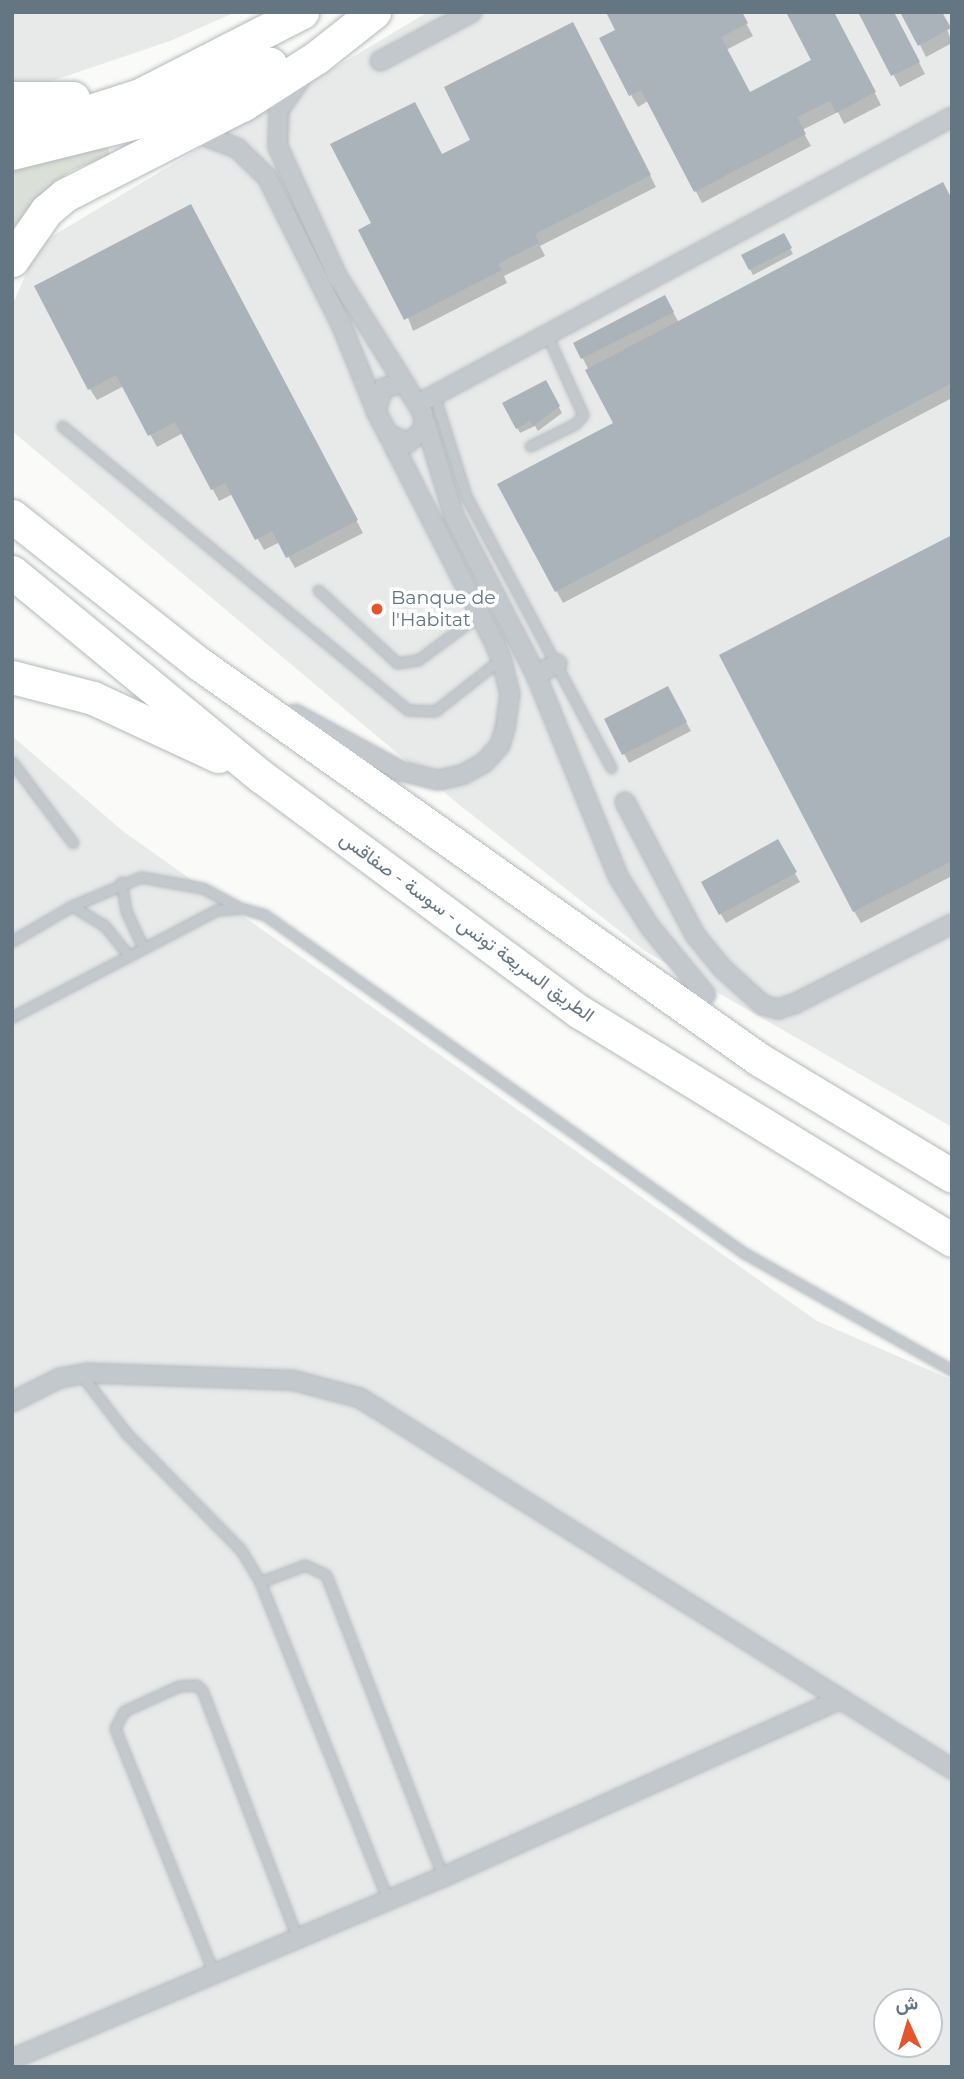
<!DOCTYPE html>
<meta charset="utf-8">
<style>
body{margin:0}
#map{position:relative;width:964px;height:2079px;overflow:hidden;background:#fafaf8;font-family:Montserrat,Vazirmatn,sans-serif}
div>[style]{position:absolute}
.built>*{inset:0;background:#e8e9e9}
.green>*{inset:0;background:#dadfd7}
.shadow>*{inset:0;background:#0003}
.building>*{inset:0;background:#aab3b9}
.roads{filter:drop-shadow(0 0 2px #b4b9bd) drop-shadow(0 0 2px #b4b9bd)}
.lane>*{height:9px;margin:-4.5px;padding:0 4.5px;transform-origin:4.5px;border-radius:4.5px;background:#c3c8cc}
.street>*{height:18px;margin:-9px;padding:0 9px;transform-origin:9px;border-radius:9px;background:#c3c8cc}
.highway>*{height:33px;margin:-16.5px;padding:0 16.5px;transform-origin:16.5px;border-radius:16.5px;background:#fff}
.dots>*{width:19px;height:19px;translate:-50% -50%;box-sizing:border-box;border:4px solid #fff;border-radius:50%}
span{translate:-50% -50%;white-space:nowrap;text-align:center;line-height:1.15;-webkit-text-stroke:7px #fff;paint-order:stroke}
.poi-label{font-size:19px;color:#657683}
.left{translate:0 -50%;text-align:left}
.street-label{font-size:19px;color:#657683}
.frame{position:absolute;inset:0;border:14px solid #657683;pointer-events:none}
.north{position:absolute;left:873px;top:1988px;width:70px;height:70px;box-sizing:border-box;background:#fff;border:2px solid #c1c8cd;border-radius:50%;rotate:356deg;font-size:19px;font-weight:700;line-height:28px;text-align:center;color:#657683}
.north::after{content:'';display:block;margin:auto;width:24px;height:32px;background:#e4572e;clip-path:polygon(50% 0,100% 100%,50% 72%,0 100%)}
</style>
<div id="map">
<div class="built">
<i style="clip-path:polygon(12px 12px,236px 12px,170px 41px,34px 87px,12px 84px)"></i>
<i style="clip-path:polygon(428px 12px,952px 12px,952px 1127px,645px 951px,457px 803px,12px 431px,12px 306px,39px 244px)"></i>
<i style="clip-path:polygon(evenodd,12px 736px,124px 832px,817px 1321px,952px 1380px,952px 2067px,12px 2067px,12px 736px,887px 2002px,929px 2002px,929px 2044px,887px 2044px,887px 2002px)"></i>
</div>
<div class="green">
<i style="clip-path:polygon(108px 147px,110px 155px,71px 171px,47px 189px,12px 229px,12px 166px)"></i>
</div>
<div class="shadow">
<i style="clip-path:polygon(740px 12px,753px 36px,726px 50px,750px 94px,814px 61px,833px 12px,881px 105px,844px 124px,838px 112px,802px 130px,811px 146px,702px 203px,648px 101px,638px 107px,631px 95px)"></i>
<i style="clip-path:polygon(860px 12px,893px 12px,925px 74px,900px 87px)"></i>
<i style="clip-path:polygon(941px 12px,952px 43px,926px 57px,920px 45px)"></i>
<i style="clip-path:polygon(579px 36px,656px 187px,540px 246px,545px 256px,504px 276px,507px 283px,413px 331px,373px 224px,441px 156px,473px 140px)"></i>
<i style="clip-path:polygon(952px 202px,952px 398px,563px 603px,499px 485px,616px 424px,575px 343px,665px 297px,679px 323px)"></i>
<i style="clip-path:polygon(197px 218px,363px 533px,295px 568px,280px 542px,264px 550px,233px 494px,219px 501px,183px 433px,157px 447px,124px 386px,97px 400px,90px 389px)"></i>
<i style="clip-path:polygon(783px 235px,793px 254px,753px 275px,743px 256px)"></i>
<i style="clip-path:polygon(546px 383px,562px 413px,538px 431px,535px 426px,520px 433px,505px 404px)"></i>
<i style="clip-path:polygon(952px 537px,952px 876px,861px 923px,854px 911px)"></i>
<i style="clip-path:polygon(667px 688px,691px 731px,629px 763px,606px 720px)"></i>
<i style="clip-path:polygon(777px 842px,800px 882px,726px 923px,703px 883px)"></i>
</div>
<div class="building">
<i style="clip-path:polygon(606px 12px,742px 12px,748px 23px,721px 37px,750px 92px,811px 60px,786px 12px,834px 12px,876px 92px,836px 113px,830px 101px,797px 117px,806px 134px,694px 192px,641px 90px,629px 96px,599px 38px,615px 30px)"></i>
<i style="clip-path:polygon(858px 12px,894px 12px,920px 62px,891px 76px)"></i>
<i style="clip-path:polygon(900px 12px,942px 12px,951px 28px,918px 46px)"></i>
<i style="clip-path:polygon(573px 22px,651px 175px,535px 234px,539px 243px,498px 264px,502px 270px,404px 320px,358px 230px,371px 223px,330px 144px,415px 102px,442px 154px,470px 140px,444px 87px)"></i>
<i style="clip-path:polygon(943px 182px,952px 199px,952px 383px,555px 592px,497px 484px,613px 423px,585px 370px)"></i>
<i style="clip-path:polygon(191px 204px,358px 520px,286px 558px,272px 531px,255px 540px,225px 483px,211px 490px,175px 422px,148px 436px,116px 375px,88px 390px,34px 286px)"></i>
<i style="clip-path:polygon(784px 233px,792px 248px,749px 270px,741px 255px)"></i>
<i style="clip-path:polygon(665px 295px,674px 312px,581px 359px,573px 343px)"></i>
<i style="clip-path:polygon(546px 380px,560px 406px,533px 426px,530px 421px,516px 429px,502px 403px)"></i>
<i style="clip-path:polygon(952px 535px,952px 861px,853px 912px,719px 655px)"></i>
<i style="clip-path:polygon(668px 686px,687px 722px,622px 755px,604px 719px)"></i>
<i style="clip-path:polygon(778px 839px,797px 872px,719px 915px,701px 882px)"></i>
</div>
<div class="roads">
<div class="lane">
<i style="left:435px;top:398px;width:103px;rotate:72.4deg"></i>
<i style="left:466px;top:496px;width:308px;rotate:61.9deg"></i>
<i style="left:62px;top:426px;width:448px;rotate:39.4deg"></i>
<i style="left:408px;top:710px;width:27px;rotate:2deg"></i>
<i style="left:435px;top:711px;width:84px;rotate:-38.2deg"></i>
<i style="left:530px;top:446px;width:50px;rotate:-26.1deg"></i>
<i style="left:575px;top:424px;width:12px;rotate:-48deg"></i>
<i style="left:583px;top:415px;width:85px;rotate:-114.2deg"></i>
<i style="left:318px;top:590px;width:108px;rotate:42.7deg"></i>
<i style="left:397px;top:663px;width:21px;rotate:-8deg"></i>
<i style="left:418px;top:660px;width:77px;rotate:-36.6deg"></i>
<i style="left:12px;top:762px;width:101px;rotate:53deg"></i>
<i style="left:121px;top:882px;width:29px;rotate:80deg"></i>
<i style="left:126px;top:911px;width:40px;rotate:65deg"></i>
<i style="left:72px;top:906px;width:37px;rotate:31deg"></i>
<i style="left:104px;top:925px;width:38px;rotate:51deg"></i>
<i style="left:12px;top:941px;width:69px;rotate:-30.3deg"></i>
<i style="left:72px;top:906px;width:75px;rotate:-22.8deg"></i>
<i style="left:141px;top:877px;width:63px;rotate:10.1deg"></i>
<i style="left:203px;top:888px;width:42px;rotate:28.4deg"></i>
<i style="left:12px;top:1017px;width:231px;rotate:-27.6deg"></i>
<i style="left:217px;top:910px;width:24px;rotate:-5deg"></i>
<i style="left:241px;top:908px;width:25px;rotate:16deg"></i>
<i style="left:265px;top:915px;width:586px;rotate:35.21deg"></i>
<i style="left:744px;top:1253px;width:239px;rotate:29.4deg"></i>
<i style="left:80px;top:1373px;width:76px;rotate:52.5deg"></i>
<i style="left:126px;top:1433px;width:164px;rotate:45.5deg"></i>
<i style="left:241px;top:1550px;width:37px;rotate:59deg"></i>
<i style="left:260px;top:1582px;width:344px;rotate:68.1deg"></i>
<i style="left:260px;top:1582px;width:48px;rotate:-20.7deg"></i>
<i style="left:305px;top:1565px;width:23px;rotate:25deg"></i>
<i style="left:326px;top:1575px;width:324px;rotate:68.8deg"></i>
<i style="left:213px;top:1971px;width:262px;rotate:-112deg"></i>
<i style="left:115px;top:1728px;width:19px;rotate:-62deg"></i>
<i style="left:124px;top:1711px;width:60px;rotate:-24.4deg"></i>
<i style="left:179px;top:1686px;width:17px;rotate:-3deg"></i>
<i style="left:196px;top:1685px;width:8px;rotate:40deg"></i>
<i style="left:202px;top:1690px;width:266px;rotate:69deg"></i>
</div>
<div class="street">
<i style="left:380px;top:61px;width:104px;rotate:-28deg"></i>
<i style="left:302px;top:77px;width:40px;rotate:124.9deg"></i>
<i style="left:279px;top:110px;width:37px;rotate:92deg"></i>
<i style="left:278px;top:147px;width:142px;rotate:65.4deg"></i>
<i style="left:337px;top:276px;width:126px;rotate:57.9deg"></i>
<i style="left:194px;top:132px;width:46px;rotate:20.4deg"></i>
<i style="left:237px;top:148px;width:42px;rotate:44deg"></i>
<i style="left:267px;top:177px;width:165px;rotate:63.3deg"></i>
<i style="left:341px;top:324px;width:93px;rotate:67.9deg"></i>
<i style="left:418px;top:404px;width:606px;rotate:-28.26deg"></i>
<i style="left:425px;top:421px;width:99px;rotate:73deg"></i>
<i style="left:454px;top:516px;width:179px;rotate:62.7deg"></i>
<i style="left:536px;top:675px;width:219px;rotate:67.8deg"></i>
<i style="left:619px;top:878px;width:58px;rotate:57.7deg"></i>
<i style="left:650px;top:927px;width:88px;rotate:50.5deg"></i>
<i style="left:536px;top:675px;width:24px;rotate:-28deg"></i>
<i style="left:295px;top:714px;width:120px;rotate:28.3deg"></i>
<i style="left:401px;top:771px;width:38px;rotate:14deg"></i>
<i style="left:438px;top:780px;width:25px;rotate:-12deg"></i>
<i style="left:462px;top:775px;width:25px;rotate:-29deg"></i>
<i style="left:484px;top:763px;width:24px;rotate:-48deg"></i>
<i style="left:500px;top:745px;width:17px;rotate:-73deg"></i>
<i style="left:505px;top:729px;width:35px;rotate:-82deg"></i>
<i style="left:510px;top:694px;width:36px;rotate:-104deg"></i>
<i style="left:501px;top:659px;width:16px;rotate:-112deg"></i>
<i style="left:495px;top:644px;width:236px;rotate:-117deg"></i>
<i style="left:388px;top:434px;width:26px;rotate:-118deg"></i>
<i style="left:376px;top:411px;width:24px;rotate:-73deg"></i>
<i style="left:383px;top:388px;width:22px;rotate:-13deg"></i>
<i style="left:404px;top:383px;width:36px;rotate:58deg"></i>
<i style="left:423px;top:414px;width:15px;rotate:86deg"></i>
<i style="left:424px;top:429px;width:21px;rotate:139deg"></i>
<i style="left:408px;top:443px;width:22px;rotate:-156deg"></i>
<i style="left:625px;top:802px;width:150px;rotate:62.2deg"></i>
<i style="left:695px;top:935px;width:43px;rotate:50.7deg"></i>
<i style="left:722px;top:968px;width:55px;rotate:42.1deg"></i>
<i style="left:763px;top:1005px;width:16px;rotate:15deg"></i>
<i style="left:778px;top:1009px;width:19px;rotate:-18deg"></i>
<i style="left:796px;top:1003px;width:175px;rotate:-26.9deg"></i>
<i style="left:12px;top:1402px;width:54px;rotate:-26.6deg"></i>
<i style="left:60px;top:1378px;width:27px;rotate:-10deg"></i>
<i style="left:87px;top:1373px;width:205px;rotate:2deg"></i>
<i style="left:292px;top:1380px;width:70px;rotate:14.8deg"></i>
<i style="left:360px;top:1398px;width:699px;rotate:32.07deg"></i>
<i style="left:12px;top:2059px;width:468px;rotate:-22.9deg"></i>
<i style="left:443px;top:1877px;width:436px;rotate:-24.1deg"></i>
</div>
<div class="highway">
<i style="left:12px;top:98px;width:61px"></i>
<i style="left:12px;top:126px;width:73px;rotate:-10.2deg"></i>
<i style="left:84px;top:113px;width:59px;rotate:-17.8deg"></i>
<i style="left:140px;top:95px;width:182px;rotate:-27.1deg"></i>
<i style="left:12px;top:153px;width:140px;rotate:-14deg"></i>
<i style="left:148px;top:119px;width:134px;rotate:-24.3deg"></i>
<i style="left:12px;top:260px;width:60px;rotate:-55.2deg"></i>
<i style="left:46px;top:211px;width:25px;rotate:-40deg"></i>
<i style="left:65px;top:195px;width:199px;rotate:-27deg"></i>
<i style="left:242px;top:105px;width:89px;rotate:-32.6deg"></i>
<i style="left:317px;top:57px;width:73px;rotate:-38.3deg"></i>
<i style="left:12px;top:516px;width:241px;rotate:38.3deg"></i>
<i style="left:201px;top:665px;width:684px;rotate:35.25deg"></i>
<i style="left:760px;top:1060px;width:224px;rotate:31.1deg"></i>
<i style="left:12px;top:572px;width:323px;rotate:39.4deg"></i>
<i style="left:262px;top:777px;width:395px;rotate:36.5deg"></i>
<i style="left:580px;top:1012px;width:436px;rotate:31.5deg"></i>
<i style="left:12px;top:677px;width:84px;rotate:14.5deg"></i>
<i style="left:93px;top:698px;width:138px;rotate:24.9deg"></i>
</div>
</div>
<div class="dots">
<i style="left:377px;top:609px;background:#e4572e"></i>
</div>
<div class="poi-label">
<span class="left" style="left:391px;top:609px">Banque de<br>l'Habitat</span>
</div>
<div class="street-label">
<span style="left:467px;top:927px;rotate:36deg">الطريق السريعة تونس - سوسة - صفاقس</span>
</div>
<div class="frame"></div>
<div class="north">ش</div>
</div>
